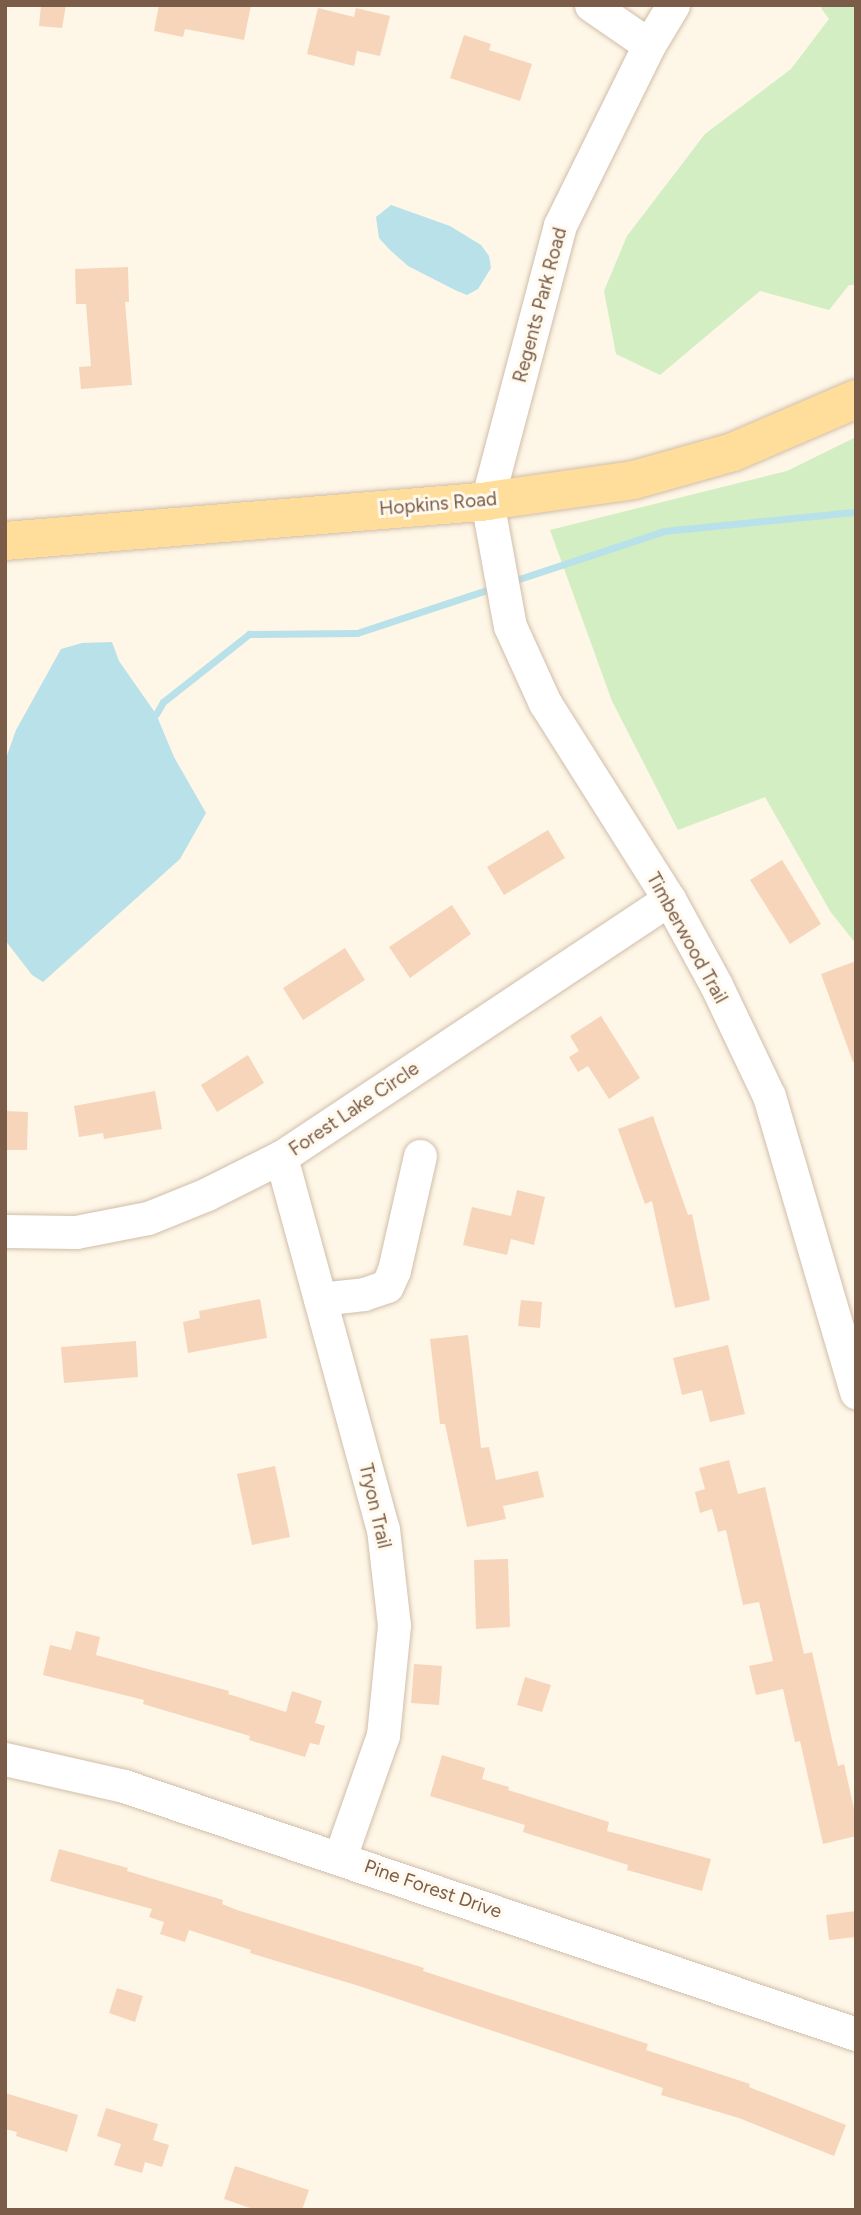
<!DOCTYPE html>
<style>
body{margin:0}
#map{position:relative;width:861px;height:2215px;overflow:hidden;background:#fef6e6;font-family:Figtree,sans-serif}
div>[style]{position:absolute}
.green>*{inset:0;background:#d2eec2}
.water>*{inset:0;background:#b8e1ea}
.stream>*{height:7px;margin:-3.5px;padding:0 3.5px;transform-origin:3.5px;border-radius:3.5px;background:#b8e1ea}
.building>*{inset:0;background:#f6d5bb}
.roads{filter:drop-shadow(0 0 2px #d1bdaa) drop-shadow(0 0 2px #d1bdaa)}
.minor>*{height:33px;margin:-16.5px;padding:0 16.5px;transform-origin:16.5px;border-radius:16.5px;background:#fff}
.major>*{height:38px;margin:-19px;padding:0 19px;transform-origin:19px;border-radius:19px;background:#ffde9c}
span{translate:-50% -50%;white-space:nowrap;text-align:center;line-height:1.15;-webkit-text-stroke:6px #fff9ee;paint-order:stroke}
.street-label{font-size:19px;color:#7a5c48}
.frame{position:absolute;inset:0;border:7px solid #7a5c48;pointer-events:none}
</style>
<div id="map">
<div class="green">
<i style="clip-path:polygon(819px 5px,856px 5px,856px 285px,849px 285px,829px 310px,760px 291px,660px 375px,616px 354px,604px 291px,627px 236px,705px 134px,791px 69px,829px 19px)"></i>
<i style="clip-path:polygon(856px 437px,856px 944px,830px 911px,765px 797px,678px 830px,612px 701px,550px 530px,787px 471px)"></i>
</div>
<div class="water">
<i style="clip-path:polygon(391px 205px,450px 226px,481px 245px,489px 256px,491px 268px,478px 289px,467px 295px,455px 290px,408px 266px,390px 250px,379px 238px,376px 217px)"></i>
<i style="clip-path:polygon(112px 642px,119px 661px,156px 714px,174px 757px,206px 813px,180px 859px,43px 982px,32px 975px,5px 940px,5px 761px,16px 730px,61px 649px,82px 643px)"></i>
</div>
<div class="stream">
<i style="left:510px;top:582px;width:162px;rotate:-18.3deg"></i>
<i style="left:664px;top:531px;width:193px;rotate:-5.7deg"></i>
<i style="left:156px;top:714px;width:14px;rotate:-60deg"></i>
<i style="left:163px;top:702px;width:110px;rotate:-38.3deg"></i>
<i style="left:249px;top:634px;width:108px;rotate:-0.5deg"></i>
<i style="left:357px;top:633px;width:146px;rotate:-18.3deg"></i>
</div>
<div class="building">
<i style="clip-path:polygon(41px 5px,66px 5px,62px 28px,39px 26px)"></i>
<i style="clip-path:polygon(159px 5px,251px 5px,244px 40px,185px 29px,183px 37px,154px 31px)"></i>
<i style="clip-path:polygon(318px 8px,354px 17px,356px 8px,390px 16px,380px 56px,357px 51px,354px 66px,307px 54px)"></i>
<i style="clip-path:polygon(464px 35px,491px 44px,489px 50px,532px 64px,520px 101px,450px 78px)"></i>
<i style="clip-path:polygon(128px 267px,129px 302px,125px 302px,132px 385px,81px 389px,79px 367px,91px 366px,86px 304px,76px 304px,75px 269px)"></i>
<i style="clip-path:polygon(548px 830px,565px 858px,504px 895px,487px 867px)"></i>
<i style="clip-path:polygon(782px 860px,821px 924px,790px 944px,750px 880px)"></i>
<i style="clip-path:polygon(452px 905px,471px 934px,410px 978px,389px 947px)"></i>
<i style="clip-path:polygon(345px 948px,365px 980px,303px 1020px,283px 988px)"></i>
<i style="clip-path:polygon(856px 961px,856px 1062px,853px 1062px,821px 974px)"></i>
<i style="clip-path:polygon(601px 1016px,640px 1078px,609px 1099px,588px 1066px,578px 1072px,569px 1057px,579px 1051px,570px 1036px)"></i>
<i style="clip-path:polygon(248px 1055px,264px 1083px,217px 1112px,201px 1085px)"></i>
<i style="clip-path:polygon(155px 1091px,162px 1129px,104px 1139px,103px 1133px,79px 1137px,74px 1106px)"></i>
<i style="clip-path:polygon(5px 1111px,28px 1112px,27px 1150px,5px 1150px)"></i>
<i style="clip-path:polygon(653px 1116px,688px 1215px,692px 1214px,710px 1300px,675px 1308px,652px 1201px,645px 1204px,618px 1129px)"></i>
<i style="clip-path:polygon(517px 1190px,545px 1197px,534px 1245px,511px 1239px,507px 1255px,463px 1245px,472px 1207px,511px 1216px)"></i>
<i style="clip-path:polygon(260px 1299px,267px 1338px,188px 1353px,183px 1322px,200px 1318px,199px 1311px)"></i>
<i style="clip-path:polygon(521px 1300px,542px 1302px,540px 1328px,518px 1326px)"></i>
<i style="clip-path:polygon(468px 1335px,481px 1448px,489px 1447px,496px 1480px,538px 1471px,544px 1497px,503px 1506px,506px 1519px,467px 1527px,445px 1424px,440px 1424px,430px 1339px)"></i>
<i style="clip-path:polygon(136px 1341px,138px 1377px,64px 1383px,61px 1347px)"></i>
<i style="clip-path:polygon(728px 1345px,745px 1414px,710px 1422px,702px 1390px,682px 1395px,673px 1358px)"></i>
<i style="clip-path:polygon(729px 1460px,738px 1494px,765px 1487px,804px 1654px,812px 1652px,838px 1766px,844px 1764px,856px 1818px,856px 1836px,823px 1844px,800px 1741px,795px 1742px,783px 1689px,756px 1695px,749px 1666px,773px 1661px,759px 1602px,743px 1605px,726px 1530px,718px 1532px,712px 1509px,700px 1513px,695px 1492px,705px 1489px,699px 1468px)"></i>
<i style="clip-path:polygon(275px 1466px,290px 1537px,252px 1545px,237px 1474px)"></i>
<i style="clip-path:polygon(508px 1559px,510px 1627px,476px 1629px,474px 1560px)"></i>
<i style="clip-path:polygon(76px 1631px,100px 1637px,96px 1655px,229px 1691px,228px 1694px,286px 1712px,292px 1691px,322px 1701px,315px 1723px,325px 1726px,319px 1745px,310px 1743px,305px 1757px,249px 1740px,250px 1736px,143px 1704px,144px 1700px,43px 1675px,50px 1645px,71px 1650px)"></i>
<i style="clip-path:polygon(414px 1664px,442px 1666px,439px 1705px,411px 1703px)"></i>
<i style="clip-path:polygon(525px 1677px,551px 1685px,542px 1712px,517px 1705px)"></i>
<i style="clip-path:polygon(442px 1755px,485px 1768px,482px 1779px,509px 1787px,508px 1790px,609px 1822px,607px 1831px,711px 1859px,702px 1891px,627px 1870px,628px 1865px,523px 1832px,525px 1825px,430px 1796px)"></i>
<i style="clip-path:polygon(59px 1849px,128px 1868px,127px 1871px,223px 1900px,222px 1904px,237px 1910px,424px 1968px,423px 1971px,648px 2044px,646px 2050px,750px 2084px,749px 2087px,846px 2125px,834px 2156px,739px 2118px,661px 2095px,663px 2088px,359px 1986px,250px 1953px,251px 1950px,189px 1930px,185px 1942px,160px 1934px,164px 1922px,149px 1917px,152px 1909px,50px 1881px)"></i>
<i style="clip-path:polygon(856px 1911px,856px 1937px,829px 1940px,826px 1915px)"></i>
<i style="clip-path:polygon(117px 1988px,143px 1996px,135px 2022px,109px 2013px)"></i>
<i style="clip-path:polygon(5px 2093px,78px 2115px,67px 2152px,16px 2136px,17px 2132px,5px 2129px)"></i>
<i style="clip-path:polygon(106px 2108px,158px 2124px,153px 2140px,169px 2145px,162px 2167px,145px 2162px,142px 2173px,114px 2165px,121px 2144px,97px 2136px)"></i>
<i style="clip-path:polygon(235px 2166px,309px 2190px,302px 2210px,256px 2210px,224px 2199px)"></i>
</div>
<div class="roads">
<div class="minor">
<i style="left:591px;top:5px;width:70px;rotate:34.6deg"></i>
<i style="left:673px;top:5px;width:47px;rotate:121deg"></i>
<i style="left:649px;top:45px;width:201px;rotate:116.3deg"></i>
<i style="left:560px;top:225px;width:285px;rotate:104.8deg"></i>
<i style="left:487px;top:501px;width:127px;rotate:79.6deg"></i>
<i style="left:510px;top:626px;width:85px;rotate:65.6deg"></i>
<i style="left:545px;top:703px;width:232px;rotate:57.7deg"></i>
<i style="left:669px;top:899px;width:98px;rotate:61.3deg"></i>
<i style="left:716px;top:985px;width:123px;rotate:64.5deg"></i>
<i style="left:769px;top:1096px;width:309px;rotate:73.6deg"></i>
<i style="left:281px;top:1157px;width:386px;rotate:74.7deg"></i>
<i style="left:383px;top:1529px;width:97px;rotate:83.5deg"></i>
<i style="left:394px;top:1625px;width:111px;rotate:95.7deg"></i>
<i style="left:383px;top:1735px;width:129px;rotate:109.4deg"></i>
<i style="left:5px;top:1231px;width:71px;rotate:0.8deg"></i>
<i style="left:76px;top:1232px;width:73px;rotate:-11deg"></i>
<i style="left:148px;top:1218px;width:64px;rotate:-22.1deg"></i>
<i style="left:207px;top:1194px;width:83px;rotate:-26.6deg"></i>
<i style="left:281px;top:1157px;width:466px;rotate:-33.6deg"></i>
<i style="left:320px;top:1299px;width:44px;rotate:-6.5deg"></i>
<i style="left:364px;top:1294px;width:24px;rotate:-19deg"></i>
<i style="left:387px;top:1286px;width:17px;rotate:-66deg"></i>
<i style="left:394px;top:1270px;width:117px;rotate:-77.2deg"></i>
<i style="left:5px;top:1759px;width:122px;rotate:12.8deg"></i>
<i style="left:124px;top:1786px;width:773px;rotate:18.72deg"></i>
</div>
<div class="major">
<i style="left:5px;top:541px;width:484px;rotate:-4.7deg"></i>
<i style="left:487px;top:501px;width:148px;rotate:-8.1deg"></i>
<i style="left:634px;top:480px;width:103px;rotate:-15.8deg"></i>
<i style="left:733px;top:452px;width:134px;rotate:-23.3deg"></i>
</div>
</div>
<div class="street-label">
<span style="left:540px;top:305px;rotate:-75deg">Regents Park Road</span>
<span style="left:438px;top:504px;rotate:-5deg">Hopkins Road</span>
<span style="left:687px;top:938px;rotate:61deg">Timberwood Trail</span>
<span style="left:354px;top:1109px;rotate:-34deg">Forest Lake Circle</span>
<span style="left:375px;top:1506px;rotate:77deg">Tryon Trail</span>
<span style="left:433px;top:1889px;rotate:19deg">Pine Forest Drive</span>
</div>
<div class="frame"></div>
</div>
